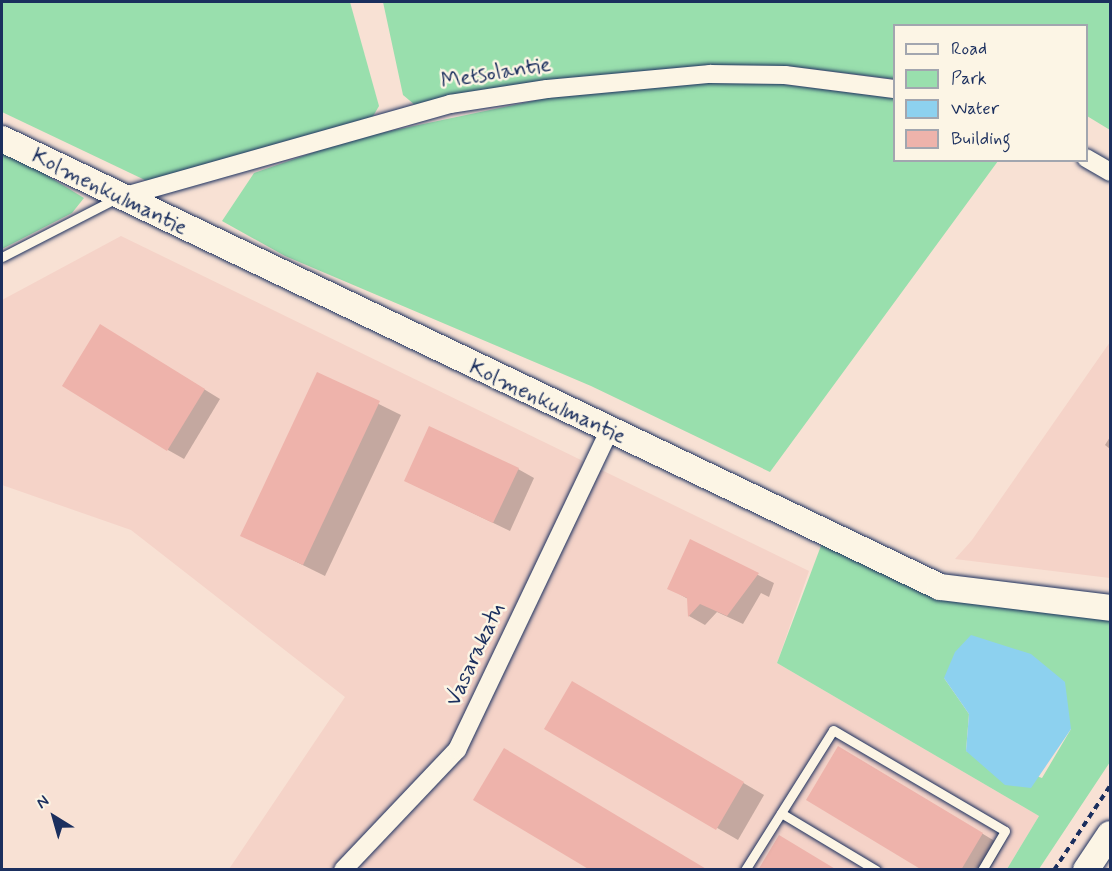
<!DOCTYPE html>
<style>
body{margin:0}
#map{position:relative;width:1112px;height:871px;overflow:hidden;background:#f8e1d4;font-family:Mynerve,sans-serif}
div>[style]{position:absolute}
.built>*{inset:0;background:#f5d3c8}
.green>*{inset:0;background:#99dfad}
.water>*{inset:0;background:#8dd1ef}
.shadow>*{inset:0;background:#0003}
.building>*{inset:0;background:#eeb3ab}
.path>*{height:4px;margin-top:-2px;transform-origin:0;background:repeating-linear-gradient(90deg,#1b2f5e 0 6px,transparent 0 10.5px)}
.roads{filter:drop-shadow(0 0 2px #1b2f5e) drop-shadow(0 0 2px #1b2f5e)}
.lane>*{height:9px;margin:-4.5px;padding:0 4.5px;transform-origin:4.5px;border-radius:4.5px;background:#fcf5e5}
.street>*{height:18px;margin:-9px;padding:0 9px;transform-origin:9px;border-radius:9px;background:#fcf5e5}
.secondary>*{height:26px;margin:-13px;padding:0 13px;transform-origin:13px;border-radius:13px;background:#fcf5e5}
span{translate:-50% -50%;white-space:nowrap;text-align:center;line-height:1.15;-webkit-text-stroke:5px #fcf5e5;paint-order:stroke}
.street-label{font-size:22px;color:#1b2f5e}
.frame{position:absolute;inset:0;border:3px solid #1b2f5e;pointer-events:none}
.legend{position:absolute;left:893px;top:24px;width:195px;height:138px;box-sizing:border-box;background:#fcf5e5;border:2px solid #a2a6af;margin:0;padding:8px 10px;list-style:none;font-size:18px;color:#1b2f5e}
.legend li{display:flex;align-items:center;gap:12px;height:30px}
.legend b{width:30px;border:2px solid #a2a6af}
.north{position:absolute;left:24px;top:787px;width:60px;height:60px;-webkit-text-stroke:4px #fcf5e5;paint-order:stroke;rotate:323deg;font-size:16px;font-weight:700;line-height:24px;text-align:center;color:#1b2f5e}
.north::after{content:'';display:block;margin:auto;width:21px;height:27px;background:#1b2f5e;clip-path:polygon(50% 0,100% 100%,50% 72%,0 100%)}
</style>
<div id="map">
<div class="built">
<i style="clip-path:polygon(121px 236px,809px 571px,777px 663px,1039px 816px,1007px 869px,229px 869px,345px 697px,131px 530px,2px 485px,2px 300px)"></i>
<i style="clip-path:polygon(1110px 342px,1110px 578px,955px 559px,972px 540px)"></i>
</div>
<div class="green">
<i style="clip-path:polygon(2px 2px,350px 2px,379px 106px,372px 118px,147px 181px,2px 112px)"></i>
<i style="clip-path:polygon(383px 2px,1110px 2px,1110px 130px,1087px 116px,1086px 26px,894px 26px,894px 79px,787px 66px,713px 66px,557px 79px,415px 105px,403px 95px)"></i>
<i style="clip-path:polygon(711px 82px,782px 84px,894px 98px,894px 160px,998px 161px,770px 472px,591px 386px,285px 256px,222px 221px,254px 173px,352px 139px,547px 98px)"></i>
<i style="clip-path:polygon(2px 148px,84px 198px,72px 213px,2px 249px)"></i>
<i style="clip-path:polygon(evenodd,822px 543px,937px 599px,1110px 619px,1110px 762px,1039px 869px,1007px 869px,1039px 816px,777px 663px,822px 543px,944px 678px,1071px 729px,1042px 778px,966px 751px,969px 714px,944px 678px)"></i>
</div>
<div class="water">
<i style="clip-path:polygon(971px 635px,1031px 654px,1065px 682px,1071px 729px,1031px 788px,1005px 785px,966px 751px,969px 714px,944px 678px,955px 652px)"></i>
</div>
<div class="shadow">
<i style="clip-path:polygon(116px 335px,220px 399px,184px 459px,168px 450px)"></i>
<i style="clip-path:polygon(318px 374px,401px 415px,325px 576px,242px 535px)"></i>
<i style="clip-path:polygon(1110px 437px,1110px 449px,1105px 445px)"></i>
<i style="clip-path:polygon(518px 469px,534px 478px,510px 531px,406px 481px)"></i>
<i style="clip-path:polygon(691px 541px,774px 583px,769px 597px,761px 593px,743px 624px,717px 612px,705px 625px,689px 616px,688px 599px,669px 588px)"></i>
<i style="clip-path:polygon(572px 683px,764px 795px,738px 840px,546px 729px)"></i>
<i style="clip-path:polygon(860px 760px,1003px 846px,989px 870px,925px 870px)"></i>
</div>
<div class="building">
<i style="clip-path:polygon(100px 324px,205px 389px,167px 451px,62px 386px)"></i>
<i style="clip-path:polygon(317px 372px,380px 401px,303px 565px,240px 536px)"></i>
<i style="clip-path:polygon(429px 426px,519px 468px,493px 523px,404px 481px)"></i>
<i style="clip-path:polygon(690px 539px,759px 573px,727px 616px,700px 604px,688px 617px,687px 598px,667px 589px)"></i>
<i style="clip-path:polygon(572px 681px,744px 782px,716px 830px,544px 729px)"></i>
<i style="clip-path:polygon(838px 746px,983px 833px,961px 870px,922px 870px,806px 800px)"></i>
<i style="clip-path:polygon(504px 748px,708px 870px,590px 870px,473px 800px)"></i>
<i style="clip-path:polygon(779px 835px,837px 870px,758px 870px)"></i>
</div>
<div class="path">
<i style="left:1054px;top:870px;width:101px;rotate:-56.3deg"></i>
</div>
<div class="roads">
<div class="lane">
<i style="left:2px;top:257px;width:129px;rotate:-27.2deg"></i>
<i style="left:781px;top:813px;width:111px;rotate:31deg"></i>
<i style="left:745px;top:870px;width:165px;rotate:-57.8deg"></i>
<i style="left:833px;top:730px;width:199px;rotate:30.4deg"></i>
<i style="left:1005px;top:831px;width:45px;rotate:120.5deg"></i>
</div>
<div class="street">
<i style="left:1086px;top:158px;width:28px;rotate:30deg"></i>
<i style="left:118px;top:198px;width:345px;rotate:-15.8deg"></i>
<i style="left:450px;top:104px;width:98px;rotate:-8.8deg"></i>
<i style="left:547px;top:89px;width:164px;rotate:-5.3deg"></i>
<i style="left:710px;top:74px;width:75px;rotate:0.8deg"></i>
<i style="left:785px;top:75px;width:110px;rotate:7.3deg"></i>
<i style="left:343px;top:870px;width:166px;rotate:-46.5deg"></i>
<i style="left:457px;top:750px;width:352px;rotate:-64.5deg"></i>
</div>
<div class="secondary">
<i style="left:2px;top:139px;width:1039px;rotate:25.53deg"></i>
<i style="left:940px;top:587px;width:171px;rotate:7deg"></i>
<i style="left:1086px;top:870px;width:43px;rotate:-56.3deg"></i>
</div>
</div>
<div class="street-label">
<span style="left:496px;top:74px;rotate:-9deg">Metsolantie</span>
<span style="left:109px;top:193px;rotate:26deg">Kolmenkulmantie</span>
<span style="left:547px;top:403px;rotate:25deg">Kolmenkulmantie</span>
<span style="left:476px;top:655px;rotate:-65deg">Vasarakatu</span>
</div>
<div class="frame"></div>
<ul class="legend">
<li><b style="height:8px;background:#fcf5e5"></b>Road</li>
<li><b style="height:16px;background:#99dfad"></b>Park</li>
<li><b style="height:16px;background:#8dd1ef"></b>Water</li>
<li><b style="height:16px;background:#eeb3ab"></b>Building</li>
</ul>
<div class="north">N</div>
</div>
